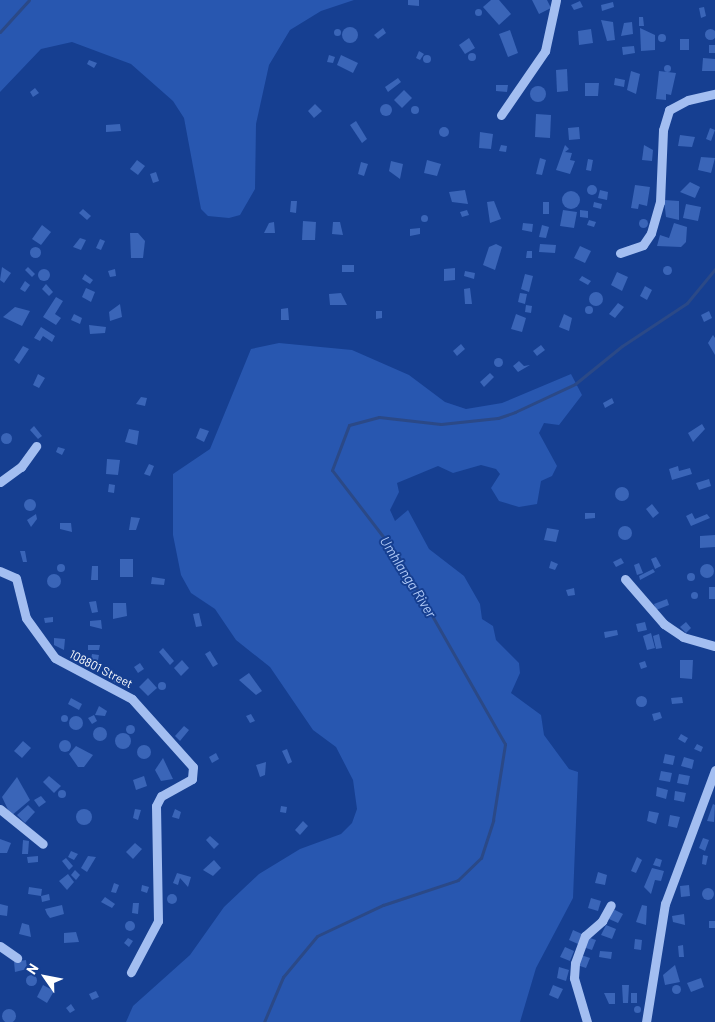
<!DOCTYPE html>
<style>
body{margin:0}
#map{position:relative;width:715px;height:1022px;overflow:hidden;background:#163f91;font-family:Barlow,sans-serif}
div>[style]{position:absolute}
.green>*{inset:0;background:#2857b0}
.stream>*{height:3px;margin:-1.5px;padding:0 1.5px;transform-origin:1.5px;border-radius:1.5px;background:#2b4987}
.building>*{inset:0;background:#3a65b8}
.round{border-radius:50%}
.minor>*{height:9px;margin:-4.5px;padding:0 4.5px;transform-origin:4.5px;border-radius:4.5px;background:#a3bef1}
span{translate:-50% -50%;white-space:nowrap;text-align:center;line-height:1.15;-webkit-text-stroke:4px #163f91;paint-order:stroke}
.street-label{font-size:12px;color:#fff}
.water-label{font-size:14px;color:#afc9f7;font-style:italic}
.north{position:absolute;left:20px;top:952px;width:50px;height:50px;-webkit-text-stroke:4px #163f91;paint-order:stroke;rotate:303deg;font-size:14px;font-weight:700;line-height:20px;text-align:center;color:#fff}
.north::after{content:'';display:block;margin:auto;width:18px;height:22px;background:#fff;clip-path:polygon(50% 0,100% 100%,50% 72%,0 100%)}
</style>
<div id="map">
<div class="green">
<i style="clip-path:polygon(0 0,354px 0,321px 11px,290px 30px,269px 65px,256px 124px,255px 189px,240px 215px,229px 218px,208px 216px,201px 209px,184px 118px,173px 101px,131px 64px,72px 42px,41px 49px,0 92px)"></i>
<i style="clip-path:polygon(279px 343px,352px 350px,409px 375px,445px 402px,466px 409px,502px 403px,571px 374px,582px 395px,559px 425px,544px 423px,539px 433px,557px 466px,552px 476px,541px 481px,537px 504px,519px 507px,499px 501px,491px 488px,500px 474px,496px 469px,481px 465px,453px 473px,438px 466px,397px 483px,399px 492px,390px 510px,395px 521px,408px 510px,429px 549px,464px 576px,480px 604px,482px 619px,493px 626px,496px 640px,519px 663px,520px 673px,511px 693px,541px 715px,544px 735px,569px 769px,578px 772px,573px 898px,536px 968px,520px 1022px,126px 1022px,133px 1006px,190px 955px,224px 907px,259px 874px,300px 849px,341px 834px,352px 823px,357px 809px,353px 780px,336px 747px,313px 730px,270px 667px,236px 640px,215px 609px,191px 593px,181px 575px,173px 535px,173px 474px,210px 449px,251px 349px)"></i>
</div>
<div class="stream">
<i style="left:0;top:32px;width:43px;rotate:-47.8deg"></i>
<i style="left:264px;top:1022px;width:49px;rotate:-67.1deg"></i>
<i style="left:283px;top:977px;width:53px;rotate:-50.3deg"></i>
<i style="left:317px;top:936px;width:73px;rotate:-25.2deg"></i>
<i style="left:383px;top:905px;width:79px;rotate:-18.4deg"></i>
<i style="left:458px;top:880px;width:32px;rotate:-44deg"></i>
<i style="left:481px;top:858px;width:40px;rotate:-72deg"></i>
<i style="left:493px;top:820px;width:77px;rotate:-81deg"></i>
<i style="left:505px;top:744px;width:216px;rotate:-119.6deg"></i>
<i style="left:398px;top:556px;width:108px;rotate:-127.5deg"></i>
<i style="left:332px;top:470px;width:48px;rotate:-69.3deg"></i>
<i style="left:349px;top:425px;width:31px;rotate:-15deg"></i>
<i style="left:379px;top:417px;width:62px;rotate:6.4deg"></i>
<i style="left:441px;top:424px;width:57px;rotate:-6deg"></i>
<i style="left:498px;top:418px;width:18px;rotate:-19deg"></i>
<i style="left:515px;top:412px;width:66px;rotate:-25deg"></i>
<i style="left:575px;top:384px;width:60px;rotate:-39deg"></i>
<i style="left:622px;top:346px;width:78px;rotate:-33.5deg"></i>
<i style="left:687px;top:303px;width:44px;rotate:-50.5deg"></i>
</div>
<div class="building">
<i style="clip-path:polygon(408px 0,419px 0,419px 6px,408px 5px)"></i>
<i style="clip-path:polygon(491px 0,499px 0,511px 14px,499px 25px,483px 7px)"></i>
<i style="clip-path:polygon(532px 0,547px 0,551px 8px,539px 14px)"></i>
<i style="clip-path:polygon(580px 1px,583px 7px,574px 10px,571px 5px)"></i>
<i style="clip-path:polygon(613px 2px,614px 7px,602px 11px,601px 5px)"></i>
<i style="clip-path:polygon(704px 7px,706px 16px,701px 18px,699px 8px)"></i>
<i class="round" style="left:474.5px;top:8.5px;width:7px;height:7px"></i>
<i style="clip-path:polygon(639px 17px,643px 17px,644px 26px,639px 26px)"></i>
<i style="clip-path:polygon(601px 20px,613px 22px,615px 40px,607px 41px)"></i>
<i style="clip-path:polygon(632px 22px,633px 34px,621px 36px,624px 23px)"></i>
<i class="round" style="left:342px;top:27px;width:16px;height:16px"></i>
<i style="clip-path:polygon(383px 28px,386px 33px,378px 39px,374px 35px)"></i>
<i style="clip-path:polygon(640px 28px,655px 35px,655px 50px,641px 51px)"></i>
<i class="round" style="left:333.5px;top:28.5px;width:7px;height:7px"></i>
<i class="round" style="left:704.5px;top:28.5px;width:11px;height:11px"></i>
<i style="clip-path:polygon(591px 29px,593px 43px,579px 45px,578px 31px)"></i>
<i style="clip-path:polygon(510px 30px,518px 53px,508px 57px,499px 34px)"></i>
<i class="round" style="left:658px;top:34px;width:8px;height:8px"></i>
<i style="clip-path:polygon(469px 38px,475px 48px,465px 54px,459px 45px)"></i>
<i style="clip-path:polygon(680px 39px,689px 39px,689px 50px,680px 50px)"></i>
<i style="clip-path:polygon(709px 45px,715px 45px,715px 53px,709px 53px)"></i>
<i style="clip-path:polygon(634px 46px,635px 53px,623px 55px,622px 47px)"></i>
<i style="clip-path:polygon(419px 51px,424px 54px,420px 60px,416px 58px)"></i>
<i class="round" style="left:468px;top:53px;width:8px;height:8px"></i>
<i class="round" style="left:423px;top:55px;width:8px;height:8px"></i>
<i style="clip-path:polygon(329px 55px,335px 57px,333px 63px,327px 62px)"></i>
<i style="clip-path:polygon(341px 55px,358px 63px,353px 73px,337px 65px)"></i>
<i style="clip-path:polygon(703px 58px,715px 59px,715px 71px,702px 71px)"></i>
<i style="clip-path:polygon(89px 60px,97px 63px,94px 68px,87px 64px)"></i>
<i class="round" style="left:663.5px;top:64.5px;width:7px;height:7px"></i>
<i style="clip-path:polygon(567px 69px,568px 91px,557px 92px,556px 70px)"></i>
<i style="clip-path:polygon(631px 71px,640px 74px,636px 94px,627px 90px)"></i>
<i style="clip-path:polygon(659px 71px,676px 73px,671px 95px,666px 94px,666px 100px,656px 99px)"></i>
<i style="clip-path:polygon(398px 78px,401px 82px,388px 92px,385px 87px)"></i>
<i style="clip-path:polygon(615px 78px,625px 80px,624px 87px,614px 85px)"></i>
<i style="clip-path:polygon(585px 83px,599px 83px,598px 96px,585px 96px)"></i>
<i style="clip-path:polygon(496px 85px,508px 85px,507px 92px,496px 91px)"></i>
<i class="round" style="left:530px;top:86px;width:16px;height:16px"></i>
<i style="clip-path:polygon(35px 88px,39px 93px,33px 97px,30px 92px)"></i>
<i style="clip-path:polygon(404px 90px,412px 98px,402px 108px,394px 100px)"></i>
<i class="round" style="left:380px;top:104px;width:12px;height:12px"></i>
<i style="clip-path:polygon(315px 104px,322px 111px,314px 118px,308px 111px)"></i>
<i class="round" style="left:411px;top:106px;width:8px;height:8px"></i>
<i style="clip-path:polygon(536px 114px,551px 115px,550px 138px,535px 137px)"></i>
<i style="clip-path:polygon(356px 121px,367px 139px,362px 143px,350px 125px)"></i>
<i style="clip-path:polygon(120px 124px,121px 131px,106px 132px,106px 125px)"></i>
<i class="round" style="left:439px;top:127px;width:10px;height:10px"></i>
<i style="clip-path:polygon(579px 127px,580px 139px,569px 140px,568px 128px)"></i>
<i style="clip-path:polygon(710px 128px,715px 130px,711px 141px,706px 139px)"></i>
<i style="clip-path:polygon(480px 132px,493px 134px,491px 149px,479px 148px)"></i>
<i style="clip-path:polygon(680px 135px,695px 137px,692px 147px,678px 146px)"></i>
<i style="clip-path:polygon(501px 145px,507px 146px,506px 152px,499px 151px)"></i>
<i style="clip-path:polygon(565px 145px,569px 149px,565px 152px,572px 153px,570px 160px,575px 161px,570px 174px,556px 170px)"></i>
<i style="clip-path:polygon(644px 145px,653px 150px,652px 161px,642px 160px)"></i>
<i style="clip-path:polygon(701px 157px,715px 158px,711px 173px,698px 170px)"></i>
<i style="clip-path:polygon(540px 158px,546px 160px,542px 175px,536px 174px)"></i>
<i style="clip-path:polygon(588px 159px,593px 160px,591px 171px,586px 170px)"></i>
<i style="clip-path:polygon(137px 160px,145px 166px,138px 175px,130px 169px)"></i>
<i style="clip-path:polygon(427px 160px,441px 164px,437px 176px,424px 173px)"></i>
<i style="clip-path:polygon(391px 161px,403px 164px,400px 179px,389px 171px)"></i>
<i style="clip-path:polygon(361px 162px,368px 164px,364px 176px,358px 174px)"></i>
<i style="clip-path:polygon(156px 172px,159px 181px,153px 183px,150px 174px)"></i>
<i style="clip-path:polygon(690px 182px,700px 187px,695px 198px,680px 192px)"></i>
<i class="round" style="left:587px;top:185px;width:10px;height:10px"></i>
<i style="clip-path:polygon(635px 185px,650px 187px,647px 206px,639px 204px,638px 209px,631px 208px)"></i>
<i style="clip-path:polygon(465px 190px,468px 204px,452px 202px,449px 192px)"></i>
<i style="clip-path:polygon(600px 190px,608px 192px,607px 200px,598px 198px)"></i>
<i class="round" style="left:562px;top:191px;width:18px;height:18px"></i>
<i style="clip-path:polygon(664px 200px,679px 201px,679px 220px,666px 217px)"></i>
<i style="clip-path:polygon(291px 201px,297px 201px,296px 213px,290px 212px)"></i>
<i style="clip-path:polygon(494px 201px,501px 219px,490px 223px,487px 202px)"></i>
<i style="clip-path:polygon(543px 202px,549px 202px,549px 214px,543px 214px)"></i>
<i style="clip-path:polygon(594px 202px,602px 204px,601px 209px,593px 207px)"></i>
<i style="clip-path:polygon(686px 204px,701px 207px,698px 221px,683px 218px)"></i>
<i style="clip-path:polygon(83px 209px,91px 216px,87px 220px,79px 213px)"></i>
<i style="clip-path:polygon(467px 210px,469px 215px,462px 217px,460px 212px)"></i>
<i style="clip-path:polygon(563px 210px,577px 212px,574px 228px,560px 226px)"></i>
<i style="clip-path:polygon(580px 210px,588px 211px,588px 218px,580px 217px)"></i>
<i class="round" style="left:420.5px;top:214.5px;width:7px;height:7px"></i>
<i class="round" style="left:638.5px;top:218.5px;width:9px;height:9px"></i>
<i style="clip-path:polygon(589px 220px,596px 222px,594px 227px,587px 225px)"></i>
<i style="clip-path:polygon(303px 221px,316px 222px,315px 240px,302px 240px)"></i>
<i style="clip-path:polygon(274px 222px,275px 233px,264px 233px,269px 223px)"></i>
<i style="clip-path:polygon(333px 222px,340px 222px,343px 235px,332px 234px)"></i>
<i style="clip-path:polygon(523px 223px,533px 224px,532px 232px,522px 230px)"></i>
<i style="clip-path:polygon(674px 223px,687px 227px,686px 242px,681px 247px,657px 246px,660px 235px,669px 238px)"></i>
<i style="clip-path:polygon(42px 225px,51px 232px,41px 245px,32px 239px)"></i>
<i style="clip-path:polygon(542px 225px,549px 227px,546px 238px,539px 237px)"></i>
<i style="clip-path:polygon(420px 228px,420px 234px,410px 236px,410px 229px)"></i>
<i style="clip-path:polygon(130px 233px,138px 233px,145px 241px,143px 258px,131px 258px)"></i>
<i style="clip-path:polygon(80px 238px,86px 240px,81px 250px,73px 247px)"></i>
<i style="clip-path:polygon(100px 239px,105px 241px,101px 250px,96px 248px)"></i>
<i style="clip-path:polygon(496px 244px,502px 247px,495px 270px,483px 265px,489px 247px)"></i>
<i style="clip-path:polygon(540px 244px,556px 245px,555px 253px,539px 252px)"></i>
<i style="clip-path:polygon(580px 246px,591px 251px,585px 263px,574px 258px)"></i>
<i class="round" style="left:29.5px;top:246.5px;width:11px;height:11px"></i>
<i style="clip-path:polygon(527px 251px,532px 251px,532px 258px,526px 258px)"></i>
<i style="clip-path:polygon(342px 265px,354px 265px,354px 272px,342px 272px)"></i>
<i class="round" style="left:662.5px;top:265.5px;width:9px;height:9px"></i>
<i style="clip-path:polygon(2px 267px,11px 273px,4px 283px,0 280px)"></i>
<i style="clip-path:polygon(28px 267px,35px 274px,32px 277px,25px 270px)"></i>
<i style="clip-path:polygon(455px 268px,455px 280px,444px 281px,444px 269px)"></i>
<i style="clip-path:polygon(115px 269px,116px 276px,110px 277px,108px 271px)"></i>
<i class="round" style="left:38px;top:269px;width:12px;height:12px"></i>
<i style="clip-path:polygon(465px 271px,475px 273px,474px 279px,464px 276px)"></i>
<i style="clip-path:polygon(617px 272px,628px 277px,622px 291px,611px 285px)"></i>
<i style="clip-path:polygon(85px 274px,93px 280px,90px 284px,82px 279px)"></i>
<i style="clip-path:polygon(525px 274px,533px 276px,529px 292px,521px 289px)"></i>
<i style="clip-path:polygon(582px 276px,591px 281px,588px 285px,579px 280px)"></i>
<i style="clip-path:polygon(25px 281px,30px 285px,25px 292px,20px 289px)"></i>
<i style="clip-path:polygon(46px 284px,53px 292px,49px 296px,42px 289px)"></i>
<i style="clip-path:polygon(645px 286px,652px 290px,647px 300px,640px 296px)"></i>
<i style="clip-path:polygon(86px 288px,95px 292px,91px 302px,82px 297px)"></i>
<i style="clip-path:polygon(470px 288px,472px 304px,465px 304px,464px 289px)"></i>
<i class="round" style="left:589px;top:292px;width:14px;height:14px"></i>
<i style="clip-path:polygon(341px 293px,347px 305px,330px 305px,329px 294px)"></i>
<i style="clip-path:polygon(520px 293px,527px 294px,525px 304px,518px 302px)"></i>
<i style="clip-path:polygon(56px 297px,63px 301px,55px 314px,61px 318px,56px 325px,43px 317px)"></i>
<i style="clip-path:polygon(618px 303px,624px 307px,615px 318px,609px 314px)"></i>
<i style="clip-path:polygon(120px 304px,122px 317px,110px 321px,109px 312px)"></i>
<i style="clip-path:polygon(526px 305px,532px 306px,531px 313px,525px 312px)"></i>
<i class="round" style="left:585px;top:306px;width:8px;height:8px"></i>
<i style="clip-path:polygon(15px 307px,30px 311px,22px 326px,3px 317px)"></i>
<i style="clip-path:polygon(288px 308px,289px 320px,281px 320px,281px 309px)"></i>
<i style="clip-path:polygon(376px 311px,382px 311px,382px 318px,376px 319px)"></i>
<i style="clip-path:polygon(709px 311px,712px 318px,704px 322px,701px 315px)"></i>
<i style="clip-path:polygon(74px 314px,82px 318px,80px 324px,71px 320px)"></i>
<i style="clip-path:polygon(516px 314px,526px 318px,522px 332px,511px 329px)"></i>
<i style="clip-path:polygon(564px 314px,572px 318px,569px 331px,559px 327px)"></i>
<i style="clip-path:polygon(89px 325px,106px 327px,105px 333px,90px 334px)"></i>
<i style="clip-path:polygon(41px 327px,55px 336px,52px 342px,43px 336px,40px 341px,34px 338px)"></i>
<i style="clip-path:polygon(713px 335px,715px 338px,715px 355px,708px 343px)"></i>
<i style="clip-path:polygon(461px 344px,465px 349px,457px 356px,453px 351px)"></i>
<i style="clip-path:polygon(541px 345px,545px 350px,537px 356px,533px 351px)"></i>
<i style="clip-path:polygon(23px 346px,29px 349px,19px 364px,14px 360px)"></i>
<i class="round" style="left:493.5px;top:357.5px;width:9px;height:9px"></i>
<i style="clip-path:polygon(519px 361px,524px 366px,530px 365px,518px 372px,513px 366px)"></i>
<i style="clip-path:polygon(490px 373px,494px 377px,484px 387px,480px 382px)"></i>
<i style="clip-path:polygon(38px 374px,45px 378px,39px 388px,33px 385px)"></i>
<i style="clip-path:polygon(141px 397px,147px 398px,145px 406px,136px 404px)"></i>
<i style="clip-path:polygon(612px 398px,614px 403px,605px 408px,603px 403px)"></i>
<i style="clip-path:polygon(702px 424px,705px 429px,693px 442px,688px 433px)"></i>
<i style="clip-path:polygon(34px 426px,42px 436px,38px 439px,30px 430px)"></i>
<i style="clip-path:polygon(200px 428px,209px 431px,204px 442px,196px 438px)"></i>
<i style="clip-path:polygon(129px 429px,139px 431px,137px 445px,125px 442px)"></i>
<i class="round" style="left:0.5px;top:432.5px;width:11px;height:11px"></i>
<i style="clip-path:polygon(58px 447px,65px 449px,62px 455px,56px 452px)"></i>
<i style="clip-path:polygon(107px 459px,120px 460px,118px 475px,106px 474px)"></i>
<i style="clip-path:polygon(149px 464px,154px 466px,150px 476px,144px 474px)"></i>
<i style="clip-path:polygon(678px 466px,679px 471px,690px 468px,692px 474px,672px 480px,669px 469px)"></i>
<i style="clip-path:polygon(709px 479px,711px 486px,699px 490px,696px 483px)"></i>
<i style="clip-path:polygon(109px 484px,115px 485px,114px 493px,108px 492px)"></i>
<i class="round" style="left:615px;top:487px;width:14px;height:14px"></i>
<i class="round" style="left:24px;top:499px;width:12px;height:12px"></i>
<i style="clip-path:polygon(652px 504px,659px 513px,653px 518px,646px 509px)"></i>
<i style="clip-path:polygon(585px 513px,595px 513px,595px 518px,585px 519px)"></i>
<i style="clip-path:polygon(692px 513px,695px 519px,707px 514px,710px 518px,691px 526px,686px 516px)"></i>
<i style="clip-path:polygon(36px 514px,37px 519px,31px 527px,27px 520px)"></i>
<i style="clip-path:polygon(131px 517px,140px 518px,136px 530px,129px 530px)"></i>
<i style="clip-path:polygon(60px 523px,71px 523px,72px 532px,60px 529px)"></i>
<i class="round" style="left:618px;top:526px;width:14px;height:14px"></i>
<i style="clip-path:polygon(547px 528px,559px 530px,556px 542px,544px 540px)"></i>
<i style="clip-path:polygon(715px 535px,715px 547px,700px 548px,700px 536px)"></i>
<i style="clip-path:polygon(20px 551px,25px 551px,27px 562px,23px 562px)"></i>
<i style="clip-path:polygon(656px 557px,661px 566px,655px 569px,651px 559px)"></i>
<i style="clip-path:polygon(621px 558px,624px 563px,616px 567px,613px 562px)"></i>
<i style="clip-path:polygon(120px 559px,133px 559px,133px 577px,120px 577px)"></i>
<i style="clip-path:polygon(551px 561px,558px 564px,555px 570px,549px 568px)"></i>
<i style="clip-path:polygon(639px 563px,643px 573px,637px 575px,634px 565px)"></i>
<i class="round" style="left:57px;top:564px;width:8px;height:8px"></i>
<i class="round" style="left:700px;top:564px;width:14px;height:14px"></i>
<i style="clip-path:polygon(92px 566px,98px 566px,98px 580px,91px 580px)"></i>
<i style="clip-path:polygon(653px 569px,655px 572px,640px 580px,639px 576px)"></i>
<i class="round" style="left:687px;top:573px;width:8px;height:8px"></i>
<i class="round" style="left:47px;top:574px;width:14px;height:14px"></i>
<i style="clip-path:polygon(152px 577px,165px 579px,164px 585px,151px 584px)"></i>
<i style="clip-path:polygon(709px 587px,715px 587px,715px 599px,709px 599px)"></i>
<i style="clip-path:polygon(574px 588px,575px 595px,568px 596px,566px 590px)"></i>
<i class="round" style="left:690.5px;top:591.5px;width:7px;height:7px"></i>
<i style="clip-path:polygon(667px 599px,669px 605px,656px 610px,654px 604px)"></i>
<i style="clip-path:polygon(96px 601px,98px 612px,92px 613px,89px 602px)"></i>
<i style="clip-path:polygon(113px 603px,126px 603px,127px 616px,113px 619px)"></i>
<i style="clip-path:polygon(199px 613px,202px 626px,196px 627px,193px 614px)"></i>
<i style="clip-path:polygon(53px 617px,53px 622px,45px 623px,44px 618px)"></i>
<i style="clip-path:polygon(101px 620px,102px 629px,90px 626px,90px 621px)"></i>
<i style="clip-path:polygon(645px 622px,647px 630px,638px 632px,636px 624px)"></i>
<i style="clip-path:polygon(686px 622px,691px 628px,686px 633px,680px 627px)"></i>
<i style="clip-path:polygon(617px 630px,618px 635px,605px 638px,604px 632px)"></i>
<i style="clip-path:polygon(651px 633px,655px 648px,647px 650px,643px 636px)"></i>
<i style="clip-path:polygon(659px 634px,662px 648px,656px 649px,653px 636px)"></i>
<i style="clip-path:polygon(54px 638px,65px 639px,64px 650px,54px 645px)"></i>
<i style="clip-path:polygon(88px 645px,100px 645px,99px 650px,88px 650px)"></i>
<i style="clip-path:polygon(163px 648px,174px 661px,170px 665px,159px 652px)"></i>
<i style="clip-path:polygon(210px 651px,218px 664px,213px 667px,205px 654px)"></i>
<i style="clip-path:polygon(92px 654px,99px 655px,97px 666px,90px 665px)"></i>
<i style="clip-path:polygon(182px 660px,189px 668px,181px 676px,174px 668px)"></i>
<i style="clip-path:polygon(680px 660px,693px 660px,692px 679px,680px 678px)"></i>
<i style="clip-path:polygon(645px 661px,647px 667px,641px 669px,639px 663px)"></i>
<i style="clip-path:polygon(140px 663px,144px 669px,138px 673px,134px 667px)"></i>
<i style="clip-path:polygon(112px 671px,120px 678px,115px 683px,108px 675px)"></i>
<i style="clip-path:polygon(249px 673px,262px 691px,256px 695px,239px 680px)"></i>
<i style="clip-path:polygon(148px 678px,157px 688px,148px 696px,139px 687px)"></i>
<i class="round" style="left:158px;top:682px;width:8px;height:8px"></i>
<i class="round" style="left:635.5px;top:695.5px;width:11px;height:11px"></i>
<i style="clip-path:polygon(682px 697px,683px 703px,672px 704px,671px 698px)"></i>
<i style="clip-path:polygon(71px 698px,82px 704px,79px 710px,68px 704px)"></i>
<i style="clip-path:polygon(99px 706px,107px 711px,105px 716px,95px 715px)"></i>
<i style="clip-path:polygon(660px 712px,662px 718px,654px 721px,652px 714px)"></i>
<i style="clip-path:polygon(251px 714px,255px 721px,250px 723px,246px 716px)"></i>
<i class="round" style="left:60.5px;top:714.5px;width:7px;height:7px"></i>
<i style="clip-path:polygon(94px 715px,97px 721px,92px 724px,88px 718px)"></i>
<i class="round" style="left:69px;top:716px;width:14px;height:14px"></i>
<i class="round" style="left:125.5px;top:724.5px;width:9px;height:9px"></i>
<i style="clip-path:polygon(184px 726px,189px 730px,180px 741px,175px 736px)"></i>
<i class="round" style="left:93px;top:727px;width:14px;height:14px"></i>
<i class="round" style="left:115px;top:733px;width:16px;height:16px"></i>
<i style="clip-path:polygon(681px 734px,688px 738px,685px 743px,678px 739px)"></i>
<i class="round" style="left:59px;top:740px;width:12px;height:12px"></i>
<i style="clip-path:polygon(23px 741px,31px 748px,22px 758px,14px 751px)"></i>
<i style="clip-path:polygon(697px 744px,703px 747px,701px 752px,694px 749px)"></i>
<i class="round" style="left:137px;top:745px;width:14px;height:14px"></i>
<i style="clip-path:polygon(76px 746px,93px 755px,84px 767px,78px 767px,69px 754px)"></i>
<i style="clip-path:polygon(287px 749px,292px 762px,288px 764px,282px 751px)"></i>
<i style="clip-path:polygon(216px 753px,219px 759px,212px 763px,209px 757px)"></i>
<i style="clip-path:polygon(665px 754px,675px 756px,673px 765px,663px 763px)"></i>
<i style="clip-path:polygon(684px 757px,694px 760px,692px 769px,681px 766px)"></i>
<i style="clip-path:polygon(163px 758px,173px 779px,161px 781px,155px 770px)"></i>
<i style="clip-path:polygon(266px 762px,265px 775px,260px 777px,256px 765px)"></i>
<i style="clip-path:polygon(661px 771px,672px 773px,670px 782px,659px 780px)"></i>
<i style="clip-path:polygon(679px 774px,690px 776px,688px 785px,677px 783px)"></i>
<i style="clip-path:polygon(49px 776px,61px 786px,54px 793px,43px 782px)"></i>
<i style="clip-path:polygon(144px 776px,147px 786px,136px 790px,133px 780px)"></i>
<i style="clip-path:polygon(17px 777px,30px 800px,11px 816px,2px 797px)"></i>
<i style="clip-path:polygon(657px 787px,668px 790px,666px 799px,656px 796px)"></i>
<i class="round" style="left:58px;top:790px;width:8px;height:8px"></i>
<i style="clip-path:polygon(675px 791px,686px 793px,684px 802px,674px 800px)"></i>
<i style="clip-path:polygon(41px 796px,46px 802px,39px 807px,34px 800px)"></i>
<i style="clip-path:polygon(713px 804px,715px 805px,714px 822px,707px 821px)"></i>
<i style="clip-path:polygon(28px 805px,35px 812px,25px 823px,17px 815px)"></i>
<i style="clip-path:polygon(281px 806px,287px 807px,286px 813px,280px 812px)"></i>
<i style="clip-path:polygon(135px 809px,141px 810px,138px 820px,133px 818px)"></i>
<i style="clip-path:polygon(175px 809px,181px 812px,179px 819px,172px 817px)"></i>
<i class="round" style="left:76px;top:809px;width:16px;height:16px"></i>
<i style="clip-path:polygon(649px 811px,659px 813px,656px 824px,647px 821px)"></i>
<i style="clip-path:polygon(670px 815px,680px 817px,677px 828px,668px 826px)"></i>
<i style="clip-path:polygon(303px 821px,308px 826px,300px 835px,295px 830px)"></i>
<i style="clip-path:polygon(210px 836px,219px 844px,214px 849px,206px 840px)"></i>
<i style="clip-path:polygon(703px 838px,709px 840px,705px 851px,699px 848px)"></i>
<i style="clip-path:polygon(0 839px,11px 843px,7px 853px,0 853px)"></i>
<i style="clip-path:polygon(23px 840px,29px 841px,28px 854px,22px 854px)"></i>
<i style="clip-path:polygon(135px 843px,142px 849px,133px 859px,126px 852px)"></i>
<i style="clip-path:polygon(71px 851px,78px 854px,74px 860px,68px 857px)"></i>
<i style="clip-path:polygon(703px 855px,708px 856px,706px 865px,702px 864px)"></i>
<i style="clip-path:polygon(38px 856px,38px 862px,28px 863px,27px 857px)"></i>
<i style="clip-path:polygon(88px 856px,96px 857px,87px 872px,81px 868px)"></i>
<i style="clip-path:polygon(637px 857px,642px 860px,636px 873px,631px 871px)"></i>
<i style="clip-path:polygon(66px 858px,73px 866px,69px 870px,62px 861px)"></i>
<i style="clip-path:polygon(656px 858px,662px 860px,660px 867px,653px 865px)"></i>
<i style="clip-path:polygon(214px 860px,221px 868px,213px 876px,203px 870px)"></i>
<i style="clip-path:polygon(652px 868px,664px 871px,661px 881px,655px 880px,651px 894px,644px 887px)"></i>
<i style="clip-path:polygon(75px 870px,80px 875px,76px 880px,71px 875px)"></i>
<i style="clip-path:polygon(598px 872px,607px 875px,605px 885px,595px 883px)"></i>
<i style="clip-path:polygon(177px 873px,191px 877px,188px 887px,180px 878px,178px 885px,173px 883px)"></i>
<i style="clip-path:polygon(68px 874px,74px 882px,67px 890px,59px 881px)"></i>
<i style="clip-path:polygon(114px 883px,119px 885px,116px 893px,111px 892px)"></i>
<i style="clip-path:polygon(142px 885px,149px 887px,147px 893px,141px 891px)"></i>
<i style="clip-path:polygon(689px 885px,690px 896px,681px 897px,680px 886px)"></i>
<i style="clip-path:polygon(29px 887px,42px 889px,41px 896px,28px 894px)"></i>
<i class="round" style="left:702px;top:888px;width:12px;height:12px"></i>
<i style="clip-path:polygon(49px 894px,50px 900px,42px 902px,41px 896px)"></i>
<i class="round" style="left:167px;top:894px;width:10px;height:10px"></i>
<i style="clip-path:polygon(105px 897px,115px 904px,112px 908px,101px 902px)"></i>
<i style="clip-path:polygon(591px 898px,601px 901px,598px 911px,588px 908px)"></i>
<i style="clip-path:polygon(133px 903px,139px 903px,138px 914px,132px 913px)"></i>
<i style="clip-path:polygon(0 904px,8px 906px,7px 916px,0 915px)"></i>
<i style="clip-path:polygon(62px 905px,64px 914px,50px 918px,47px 914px,45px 909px)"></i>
<i style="clip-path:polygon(642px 905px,647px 906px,646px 925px,636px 922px)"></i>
<i style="clip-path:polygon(613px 909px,623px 914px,618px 923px,609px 919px)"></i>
<i style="clip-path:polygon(684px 914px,685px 925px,673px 922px,672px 916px)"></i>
<i class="round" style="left:125px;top:921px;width:10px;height:10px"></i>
<i style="clip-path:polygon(709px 921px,715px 921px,715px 928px,709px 928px)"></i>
<i style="clip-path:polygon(22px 923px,29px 925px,31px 937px,19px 934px)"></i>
<i style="clip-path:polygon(606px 925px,616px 929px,612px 939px,601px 935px)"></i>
<i style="clip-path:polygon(573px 930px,582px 934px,578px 944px,569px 940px)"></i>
<i style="clip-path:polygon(76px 932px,79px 942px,64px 943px,64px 933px)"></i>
<i style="clip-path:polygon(587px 937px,596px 940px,592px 950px,583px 947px)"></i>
<i style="clip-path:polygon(128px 938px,133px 941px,129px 947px,124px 943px)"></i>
<i style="clip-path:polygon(635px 939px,642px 940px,641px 950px,634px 949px)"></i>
<i style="clip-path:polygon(683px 945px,684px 957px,679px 957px,678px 946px)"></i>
<i style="clip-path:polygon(565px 947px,574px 951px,570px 961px,560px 957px)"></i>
<i style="clip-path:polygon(600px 951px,612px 952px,611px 959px,599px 957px)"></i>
<i style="clip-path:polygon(581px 955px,590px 958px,586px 968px,577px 965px)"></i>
<i style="clip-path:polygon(26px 960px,27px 969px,15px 972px,14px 962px)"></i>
<i style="clip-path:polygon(675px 965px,680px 982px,665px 985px,663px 975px)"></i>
<i style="clip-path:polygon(559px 967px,569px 970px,566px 981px,557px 978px)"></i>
<i class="round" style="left:25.5px;top:974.5px;width:11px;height:11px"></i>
<i style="clip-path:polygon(701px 978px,704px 987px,691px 992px,687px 983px)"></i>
<i class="round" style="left:671.5px;top:984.5px;width:9px;height:9px"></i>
<i style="clip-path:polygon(43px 985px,54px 991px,47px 1003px,37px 997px)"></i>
<i style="clip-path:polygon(553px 985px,563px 989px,558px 999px,549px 995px)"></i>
<i style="clip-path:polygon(622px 985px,629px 985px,628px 1003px,623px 1003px)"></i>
<i style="clip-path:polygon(96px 991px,99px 997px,92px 1000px,89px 994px)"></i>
<i style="clip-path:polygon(604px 993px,615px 993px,615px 1004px,609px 1004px)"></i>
<i style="clip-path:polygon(631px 993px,637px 993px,637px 1003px,631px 1003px)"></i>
<i style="clip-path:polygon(71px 1004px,75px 1010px,70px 1013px,66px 1008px)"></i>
<i class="round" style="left:633.5px;top:1005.5px;width:7px;height:7px"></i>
<i class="round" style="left:2px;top:1009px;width:14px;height:14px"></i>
</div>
<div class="minor">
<i style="left:501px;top:115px;width:78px;rotate:-55.5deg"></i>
<i style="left:545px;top:51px;width:52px;rotate:-77.8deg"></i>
<i style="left:620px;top:253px;width:24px;rotate:-19deg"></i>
<i style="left:643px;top:245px;width:14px;rotate:-56deg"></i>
<i style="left:651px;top:233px;width:32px;rotate:-74deg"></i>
<i style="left:660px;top:202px;width:72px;rotate:-87.6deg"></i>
<i style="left:663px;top:130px;width:21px;rotate:-73deg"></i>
<i style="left:669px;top:110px;width:21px;rotate:-28deg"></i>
<i style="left:688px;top:100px;width:28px;rotate:-13deg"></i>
<i style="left:0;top:482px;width:26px;rotate:-36deg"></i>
<i style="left:21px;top:467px;width:26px;rotate:-54deg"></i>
<i style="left:0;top:571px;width:17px;rotate:24deg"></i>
<i style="left:16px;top:578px;width:41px;rotate:76deg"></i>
<i style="left:26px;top:618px;width:49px;rotate:54.1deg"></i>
<i style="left:55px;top:658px;width:87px;rotate:28deg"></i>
<i style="left:132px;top:699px;width:91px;rotate:48.1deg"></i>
<i style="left:193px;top:767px;width:12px;rotate:95deg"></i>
<i style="left:192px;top:779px;width:35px;rotate:151deg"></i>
<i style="left:161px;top:796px;width:11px;rotate:117deg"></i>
<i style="left:156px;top:806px;width:115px;rotate:89deg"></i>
<i style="left:158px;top:921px;width:58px;rotate:117.9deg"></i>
<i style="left:625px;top:579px;width:60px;rotate:49.1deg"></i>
<i style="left:664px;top:624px;width:23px;rotate:34deg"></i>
<i style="left:683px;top:637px;width:33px;rotate:16deg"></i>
<i style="left:0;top:809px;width:55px;rotate:39.1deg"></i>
<i style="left:0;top:946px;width:21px;rotate:35deg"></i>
<i style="left:587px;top:1022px;width:46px;rotate:-106.5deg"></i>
<i style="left:574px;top:978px;width:15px;rotate:-86deg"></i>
<i style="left:575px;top:963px;width:29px;rotate:-70deg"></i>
<i style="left:585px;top:936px;width:23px;rotate:-41deg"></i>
<i style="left:602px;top:921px;width:18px;rotate:-61deg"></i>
<i style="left:646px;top:1022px;width:120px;rotate:-80.9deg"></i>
<i style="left:665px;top:904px;width:143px;rotate:-69.5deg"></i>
</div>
<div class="street-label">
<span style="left:101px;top:669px;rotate:27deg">108801 Street</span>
</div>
<div class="water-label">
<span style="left:408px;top:577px;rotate:58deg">Umhlanga River</span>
</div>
<div class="north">N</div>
</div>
